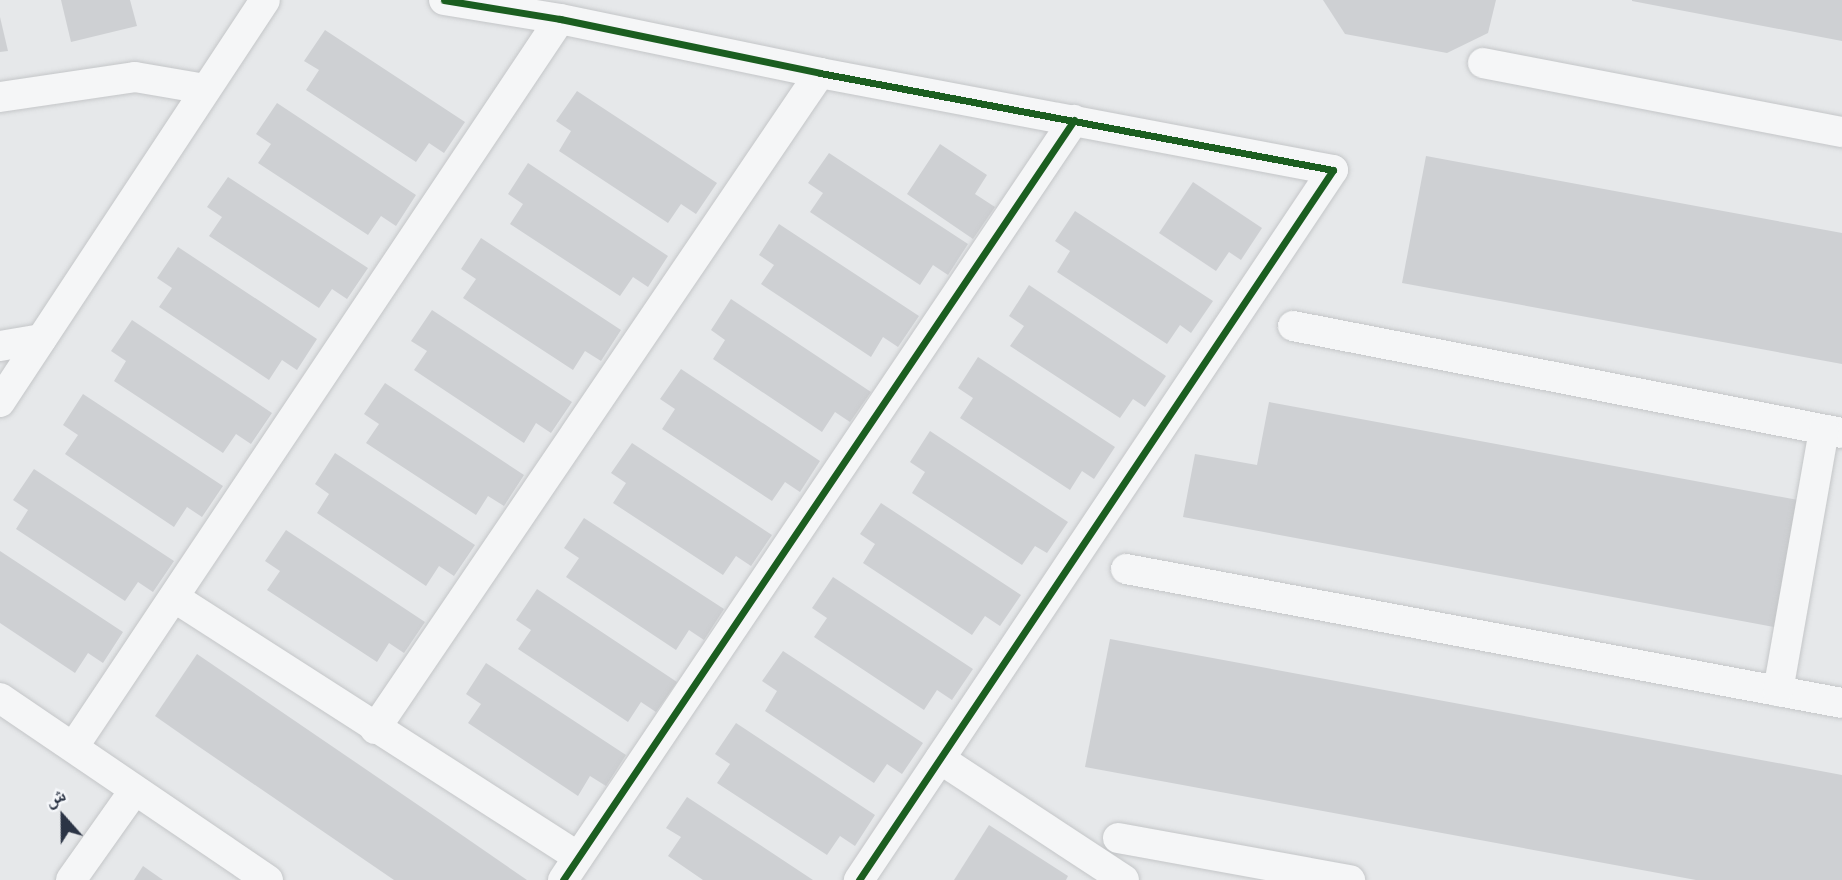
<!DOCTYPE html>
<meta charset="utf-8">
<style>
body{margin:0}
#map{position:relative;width:1842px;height:880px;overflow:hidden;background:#e6e8ea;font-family:"Nunito Sans","Noto Naskh Arabic",sans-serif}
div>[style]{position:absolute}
.building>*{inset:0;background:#ced0d3}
.roads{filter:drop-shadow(0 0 2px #c4c6c8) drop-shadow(0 0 2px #c4c6c8)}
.street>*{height:30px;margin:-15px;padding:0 15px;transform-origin:15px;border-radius:15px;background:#f5f6f7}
.cycleway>*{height:7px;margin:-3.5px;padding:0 3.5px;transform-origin:3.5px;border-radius:3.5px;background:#1b5e20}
span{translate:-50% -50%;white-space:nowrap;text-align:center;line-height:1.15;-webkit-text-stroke:6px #f4f6f9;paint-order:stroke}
.north{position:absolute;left:28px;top:782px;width:70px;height:70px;-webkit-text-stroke:5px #f4f6f9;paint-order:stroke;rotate:339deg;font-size:19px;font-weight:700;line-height:28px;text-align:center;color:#2b3445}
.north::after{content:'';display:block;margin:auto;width:24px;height:32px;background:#2b3445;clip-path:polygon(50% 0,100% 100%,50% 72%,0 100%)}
</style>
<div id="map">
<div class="building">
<i style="clip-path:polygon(61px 0,130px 0,137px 26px,71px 42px)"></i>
<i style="clip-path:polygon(1323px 0,1496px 0,1488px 33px,1447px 53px,1345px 34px)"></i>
<i style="clip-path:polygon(1632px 0,1842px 0,1842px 41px,1632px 1px)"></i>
<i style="clip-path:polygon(0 17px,8px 51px,0 52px)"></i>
<i style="clip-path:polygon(325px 30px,465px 122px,444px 153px,429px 143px,416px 162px,306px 90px,319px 70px,304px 61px)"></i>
<i style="clip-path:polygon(577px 91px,717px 183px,696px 214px,681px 204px,668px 223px,559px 151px,571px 131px,556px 121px)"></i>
<i style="clip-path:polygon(277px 103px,416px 195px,396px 226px,381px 216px,368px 235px,258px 163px,271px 144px,256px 134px)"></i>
<i style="clip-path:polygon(940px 144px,987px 175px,975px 194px,995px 207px,973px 239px,907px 194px)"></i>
<i style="clip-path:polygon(829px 153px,968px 244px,948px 275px,933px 265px,920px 285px,810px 212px,823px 193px,808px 183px)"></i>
<i style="clip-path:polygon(1426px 156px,1842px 233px,1842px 364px,1402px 283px)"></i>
<i style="clip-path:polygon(528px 163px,668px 256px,648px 287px,633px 277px,620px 296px,510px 224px,523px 204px,508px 194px)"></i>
<i style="clip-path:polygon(228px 177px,368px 268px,347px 299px,332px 289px,319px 308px,209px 236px,222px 217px,207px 207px)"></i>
<i style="clip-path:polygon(1193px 182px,1262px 228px,1241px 260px,1229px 252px,1216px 271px,1159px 233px)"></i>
<i style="clip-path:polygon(1075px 211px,1213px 301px,1191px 333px,1180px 325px,1167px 344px,1057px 272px,1070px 251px,1055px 241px)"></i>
<i style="clip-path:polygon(779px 224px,919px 316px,898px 347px,883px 337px,871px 357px,761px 284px,774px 265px,759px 255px)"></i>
<i style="clip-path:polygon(481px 238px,621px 330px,601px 361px,585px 351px,573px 370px,463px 298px,476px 279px,461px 269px)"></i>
<i style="clip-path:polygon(178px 247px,317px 339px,297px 370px,282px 360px,269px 380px,159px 307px,172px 288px,157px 278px)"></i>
<i style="clip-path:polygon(1029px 285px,1166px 376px,1145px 407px,1133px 399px,1120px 418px,1010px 346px,1024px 326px,1009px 316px)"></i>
<i style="clip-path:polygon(731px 299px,871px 392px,850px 422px,835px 412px,822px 432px,713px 359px,725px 340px,711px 330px)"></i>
<i style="clip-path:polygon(432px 310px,572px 402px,551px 433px,536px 423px,524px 443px,414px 370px,427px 351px,411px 341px)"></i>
<i style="clip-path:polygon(132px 320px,272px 413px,251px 444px,236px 434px,223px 453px,114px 381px,126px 361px,111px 351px)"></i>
<i style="clip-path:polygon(978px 357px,1115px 447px,1094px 479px,1082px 471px,1070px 490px,960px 418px,973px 398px,958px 388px)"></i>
<i style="clip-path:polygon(681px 369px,820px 461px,800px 492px,785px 482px,772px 501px,662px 429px,675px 409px,660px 399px)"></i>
<i style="clip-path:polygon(385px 383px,524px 475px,504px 506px,488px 496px,476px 515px,366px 443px,379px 424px,364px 414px)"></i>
<i style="clip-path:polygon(83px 394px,223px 486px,202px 517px,187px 507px,174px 527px,65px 454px,78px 435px,63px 425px)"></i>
<i style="clip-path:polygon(1269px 402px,1798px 500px,1774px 627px,1183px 517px,1195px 454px,1257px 465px)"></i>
<i style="clip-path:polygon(930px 431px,1068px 522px,1047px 553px,1035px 546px,1022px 565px,912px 493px,925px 472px,910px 462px)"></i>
<i style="clip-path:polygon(632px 443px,772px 535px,751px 566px,736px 556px,723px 575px,613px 503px,626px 483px,611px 473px)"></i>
<i style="clip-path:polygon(335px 453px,475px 545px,454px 576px,439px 566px,426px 586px,317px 513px,329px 494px,315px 484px)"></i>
<i style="clip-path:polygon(34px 469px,174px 561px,153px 592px,138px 582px,125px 601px,16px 529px,28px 510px,13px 500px)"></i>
<i style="clip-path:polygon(881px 503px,1021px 595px,1000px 626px,985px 616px,972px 635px,863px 563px,875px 544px,860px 534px)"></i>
<i style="clip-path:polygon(584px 518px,724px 609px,704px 640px,689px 630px,676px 650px,566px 577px,579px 558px,564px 548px)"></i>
<i style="clip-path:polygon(286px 530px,425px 622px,404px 653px,389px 643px,377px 662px,267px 590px,280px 571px,265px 561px)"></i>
<i style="clip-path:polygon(0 551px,123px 632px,103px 663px,88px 653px,75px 673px,0 623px)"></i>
<i style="clip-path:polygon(833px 577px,973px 669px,952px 700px,937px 690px,924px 710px,814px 637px,827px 618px,812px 608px)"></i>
<i style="clip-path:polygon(537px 589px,677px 682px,656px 712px,641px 702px,628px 722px,518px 649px,531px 630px,516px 620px)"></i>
<i style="clip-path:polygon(1110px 639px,1842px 775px,1842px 880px,1696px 880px,1085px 767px)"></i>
<i style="clip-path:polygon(783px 651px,923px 743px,902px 774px,887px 764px,874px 783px,765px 711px,777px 691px,762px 681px)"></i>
<i style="clip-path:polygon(197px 654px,443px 822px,527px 880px,394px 880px,195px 744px,155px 716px)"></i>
<i style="clip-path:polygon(486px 663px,626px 755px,606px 786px,590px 776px,578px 796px,468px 723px,481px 704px,466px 694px)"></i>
<i style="clip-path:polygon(736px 723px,875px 815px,855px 846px,840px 836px,827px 855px,717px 783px,730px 764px,715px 754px)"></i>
<i style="clip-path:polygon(687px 797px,754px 841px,813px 880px,703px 880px,668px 856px,681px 837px,666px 828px)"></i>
<i style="clip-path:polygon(989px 825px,1068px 876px,1066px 880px,954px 880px)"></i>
<i style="clip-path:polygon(143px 866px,163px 880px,134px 880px)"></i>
</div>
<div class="roads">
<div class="street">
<i style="left:444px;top:0;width:118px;rotate:9.3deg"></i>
<i style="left:560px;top:19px;width:266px;rotate:11.7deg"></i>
<i style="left:820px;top:73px;width:522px;rotate:10.71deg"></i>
<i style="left:1333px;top:170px;width:854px;rotate:123.73deg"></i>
<i style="left:1483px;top:63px;width:366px;rotate:10.9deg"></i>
<i style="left:0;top:97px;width:136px;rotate:-8.4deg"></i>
<i style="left:135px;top:77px;width:71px;rotate:9.7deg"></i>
<i style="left:1293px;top:326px;width:559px;rotate:11.03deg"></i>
<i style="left:0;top:346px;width:42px;rotate:-9.7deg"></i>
<i style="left:0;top:402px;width:481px;rotate:-56.6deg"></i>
<i style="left:1126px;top:569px;width:728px;rotate:10.6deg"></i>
<i style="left:175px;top:598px;width:479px;rotate:32.7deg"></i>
<i style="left:1778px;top:691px;width:265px;rotate:-80deg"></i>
<i style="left:0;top:698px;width:324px;rotate:34.2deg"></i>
<i style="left:375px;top:729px;width:793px;rotate:-55.85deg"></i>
<i style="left:74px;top:746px;width:874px;rotate:-56.24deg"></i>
<i style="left:940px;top:759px;width:220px;rotate:33.3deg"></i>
<i style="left:1118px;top:838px;width:236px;rotate:10.3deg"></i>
<i style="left:71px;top:880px;width:109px;rotate:-54.7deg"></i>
<i style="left:563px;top:880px;width:916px;rotate:-56.08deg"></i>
</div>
</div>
<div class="cycleway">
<i style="left:444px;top:0;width:118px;rotate:9.3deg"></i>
<i style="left:560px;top:19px;width:266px;rotate:11.7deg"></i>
<i style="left:820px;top:73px;width:522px;rotate:10.71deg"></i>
<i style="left:1333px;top:170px;width:854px;rotate:123.73deg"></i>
<i style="left:563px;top:880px;width:916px;rotate:-56.08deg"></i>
</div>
<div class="north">ش</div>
</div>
